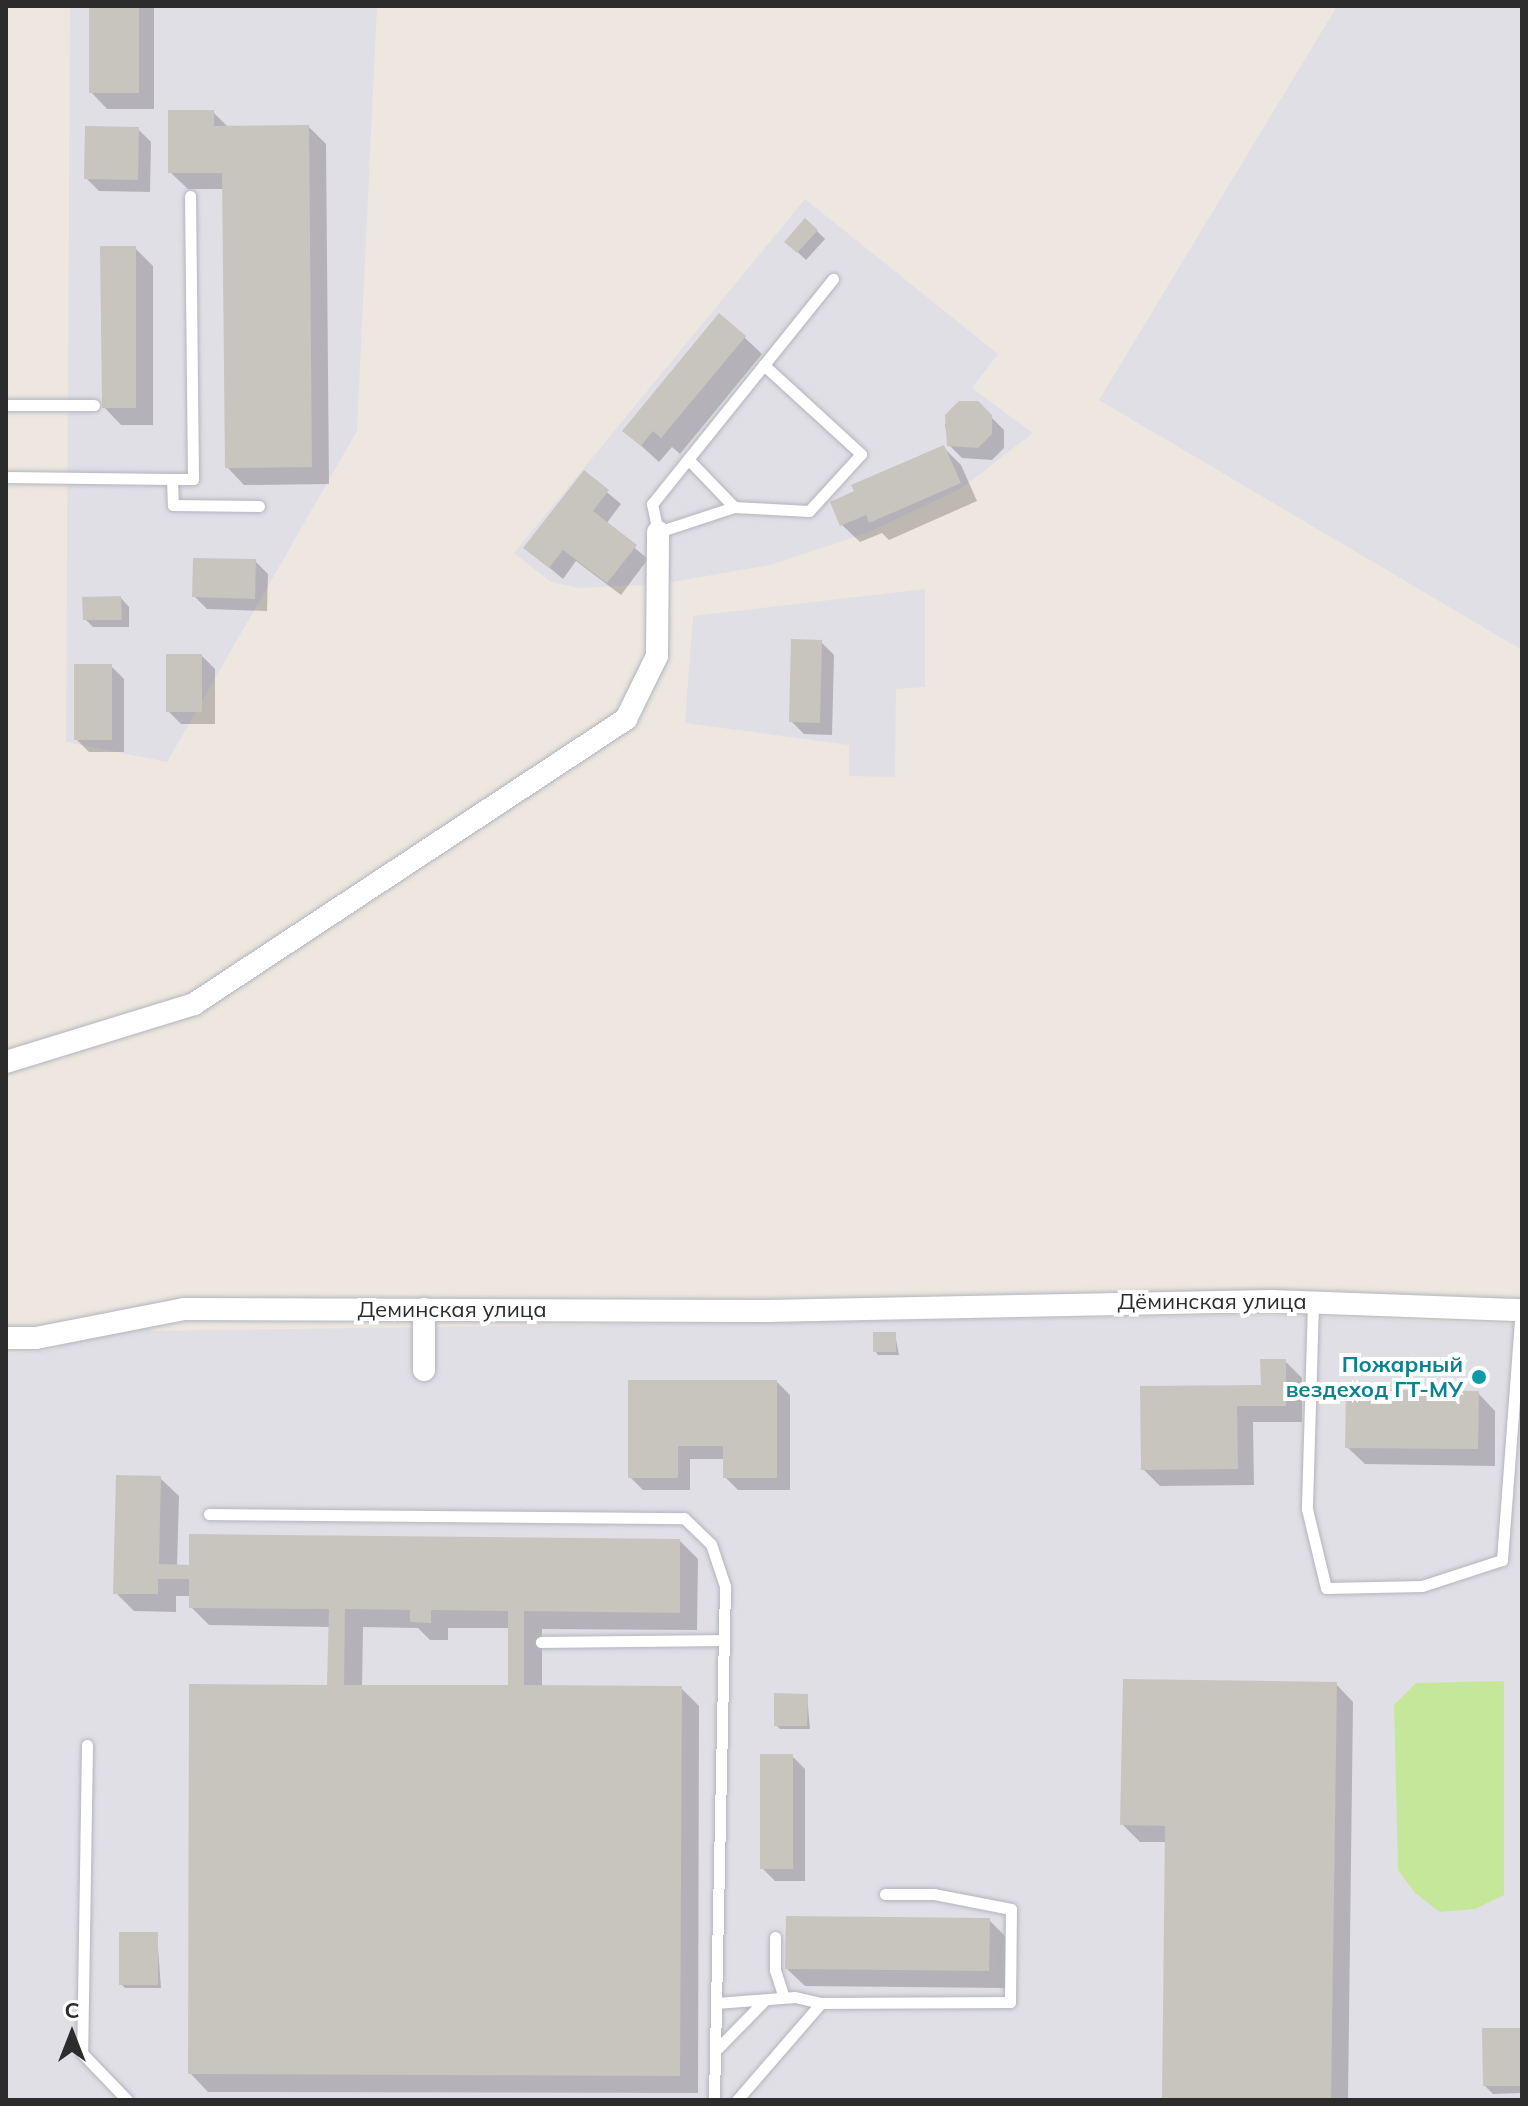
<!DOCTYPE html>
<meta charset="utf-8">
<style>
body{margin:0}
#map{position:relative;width:1528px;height:2106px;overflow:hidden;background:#ede7df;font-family:Mulish,sans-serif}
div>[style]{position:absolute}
.industrial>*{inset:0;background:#e1dfe6}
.pitch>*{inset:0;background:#c5e79a}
.shadow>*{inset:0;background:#0003}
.building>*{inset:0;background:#c8c4be}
.roads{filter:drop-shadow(0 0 2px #b2b5be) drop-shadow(0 0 2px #b2b5be)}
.lane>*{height:11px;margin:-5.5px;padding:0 5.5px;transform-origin:5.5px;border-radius:5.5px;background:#fff}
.street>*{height:22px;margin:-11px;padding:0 11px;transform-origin:11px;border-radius:11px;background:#fff}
.dots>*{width:22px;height:22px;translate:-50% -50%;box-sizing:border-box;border:4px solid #fff;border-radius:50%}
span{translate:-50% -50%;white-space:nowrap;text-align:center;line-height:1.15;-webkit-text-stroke:8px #fff;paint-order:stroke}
.street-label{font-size:22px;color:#2c2c2c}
.culture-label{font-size:22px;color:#0d838f;font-weight:700}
.right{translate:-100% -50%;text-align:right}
.frame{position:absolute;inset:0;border:8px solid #2c2c2c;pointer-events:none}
.north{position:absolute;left:32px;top:1994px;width:80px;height:80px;-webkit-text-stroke:6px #fff;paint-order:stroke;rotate:0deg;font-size:22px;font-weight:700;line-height:32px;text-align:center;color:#2c2c2c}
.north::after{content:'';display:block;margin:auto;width:28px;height:36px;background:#2c2c2c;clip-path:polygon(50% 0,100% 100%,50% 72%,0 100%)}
</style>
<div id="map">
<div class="industrial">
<i style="clip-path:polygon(70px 6px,377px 6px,357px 431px,167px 762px,66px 742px)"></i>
<i style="clip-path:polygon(1337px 6px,1522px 6px,1522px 650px,1099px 400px)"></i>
<i style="clip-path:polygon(805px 199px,998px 354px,972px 388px,1033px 433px,962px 488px,867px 533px,770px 565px,661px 584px,580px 588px,551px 582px,514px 553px)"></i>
<i style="clip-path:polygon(925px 589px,925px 687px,896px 689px,895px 777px,849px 776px,849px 745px,685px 723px,693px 616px)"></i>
<i style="clip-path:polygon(1272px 1315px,1522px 1325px,1522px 2100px,6px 2100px,6px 1354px,53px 1350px,83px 1336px,146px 1324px,152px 1331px)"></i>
</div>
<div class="pitch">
<i style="clip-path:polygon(1504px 1681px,1504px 1895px,1475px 1909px,1440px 1912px,1415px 1893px,1398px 1870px,1394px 1705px,1416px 1683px)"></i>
</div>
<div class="shadow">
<i style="clip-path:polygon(92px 6px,154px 6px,154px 109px,107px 109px,91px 92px)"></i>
<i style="clip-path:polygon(213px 112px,229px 128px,309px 127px,326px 144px,329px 484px,244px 485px,227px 467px,224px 189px,188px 189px,170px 172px)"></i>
<i style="clip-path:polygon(138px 129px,151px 142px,150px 192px,99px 191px,86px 178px)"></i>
<i style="clip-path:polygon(817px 231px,825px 239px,806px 260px,787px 242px)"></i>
<i style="clip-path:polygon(135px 248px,153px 266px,153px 425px,121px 425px,104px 407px)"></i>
<i style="clip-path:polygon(744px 337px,762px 354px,680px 454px,672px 447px,659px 462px,625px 431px)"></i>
<i style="clip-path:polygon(977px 403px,1004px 430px,1004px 448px,992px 460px,962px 458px,949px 445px,945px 425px,952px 408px)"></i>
<i style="clip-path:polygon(943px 447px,961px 465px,977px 501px,889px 540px,882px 533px,860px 542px,842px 525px)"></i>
<i style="clip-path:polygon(584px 473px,621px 504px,606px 524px,648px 559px,621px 595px,576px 561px,563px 579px,526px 548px)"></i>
<i style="clip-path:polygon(255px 561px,268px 574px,267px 611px,207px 609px,194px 596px)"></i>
<i style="clip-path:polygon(121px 598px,129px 607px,129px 627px,93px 627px,85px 619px)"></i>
<i style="clip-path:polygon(821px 642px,834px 655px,832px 735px,804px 734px,791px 721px)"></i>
<i style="clip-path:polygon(202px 656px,215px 669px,215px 724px,181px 724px,168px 711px)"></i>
<i style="clip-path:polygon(111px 666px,124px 679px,124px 752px,89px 752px,76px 739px)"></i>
<i style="clip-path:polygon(895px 1334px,899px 1355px,878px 1355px,875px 1351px)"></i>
<i style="clip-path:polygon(1285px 1361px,1302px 1378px,1302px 1422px,1253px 1422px,1254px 1485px,1160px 1486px,1143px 1469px,1263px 1386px)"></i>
<i style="clip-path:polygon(630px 1382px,777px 1382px,790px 1395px,790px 1490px,738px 1490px,725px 1477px,725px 1459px,690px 1459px,690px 1490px,643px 1490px,630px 1477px)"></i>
<i style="clip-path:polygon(1478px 1393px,1495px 1411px,1495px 1466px,1365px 1464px,1347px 1447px)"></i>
<i style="clip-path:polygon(evenodd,160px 1478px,179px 1496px,177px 1567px,680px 1541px,698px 1559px,697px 1630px,542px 1629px,542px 1687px,681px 1688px,699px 1706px,698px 2093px,208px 2092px,190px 2073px,329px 1687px,330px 1627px,209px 1625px,191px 1607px,191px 1596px,176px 1596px,176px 1612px,134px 1611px,116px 1593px,160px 1478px,363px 1627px,418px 1628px,430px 1640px,448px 1640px,448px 1628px,510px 1628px,510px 1687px,362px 1687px,363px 1627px)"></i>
<i style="clip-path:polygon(1336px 1684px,1353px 1702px,1348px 2100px,1164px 2100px,1167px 1842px,1140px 1842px,1122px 1824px)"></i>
<i style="clip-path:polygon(807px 1696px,810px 1729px,780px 1729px,776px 1725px)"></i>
<i style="clip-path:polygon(792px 1756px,805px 1769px,805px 1881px,775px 1881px,762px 1868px)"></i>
<i style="clip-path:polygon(989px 1920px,1006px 1937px,1006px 1988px,805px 1986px,787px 1969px)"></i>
<i style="clip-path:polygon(157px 1934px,161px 1988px,125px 1988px,121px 1984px)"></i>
<i style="clip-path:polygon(1522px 2030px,1522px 2093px,1493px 2094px,1485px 2086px)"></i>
</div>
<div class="building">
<i style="clip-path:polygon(89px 6px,139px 6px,139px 93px,89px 93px)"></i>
<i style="clip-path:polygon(168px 110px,214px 110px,214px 126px,309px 125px,312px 467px,225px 468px,222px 173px,168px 173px)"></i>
<i style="clip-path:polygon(85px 126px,139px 127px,138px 180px,84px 179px)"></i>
<i style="clip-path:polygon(805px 218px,818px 230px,797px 253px,784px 242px)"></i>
<i style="clip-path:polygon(100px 246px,136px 246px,136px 408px,102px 408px)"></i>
<i style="clip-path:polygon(719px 313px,746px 336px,661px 438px,653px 431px,641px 446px,622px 431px)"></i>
<i style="clip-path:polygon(959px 401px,978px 401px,992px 415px,992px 434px,978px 448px,947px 446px,945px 415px)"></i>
<i style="clip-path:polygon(944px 445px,961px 483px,869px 523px,866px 515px,840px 526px,830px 502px,854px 491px,851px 485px)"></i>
<i style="clip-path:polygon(584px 470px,609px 490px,593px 511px,637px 545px,607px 583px,563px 550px,549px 568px,523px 548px)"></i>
<i style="clip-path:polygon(193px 558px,256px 559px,255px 599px,192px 597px)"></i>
<i style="clip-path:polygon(121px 596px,122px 620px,83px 620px,82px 597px)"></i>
<i style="clip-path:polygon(791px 639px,822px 640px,820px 723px,789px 722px)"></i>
<i style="clip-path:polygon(166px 654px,202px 654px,202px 712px,166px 712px)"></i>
<i style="clip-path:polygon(74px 664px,112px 664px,112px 740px,74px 740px)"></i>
<i style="clip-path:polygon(873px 1332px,896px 1332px,896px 1352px,873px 1352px)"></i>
<i style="clip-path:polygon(1260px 1359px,1286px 1359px,1286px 1406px,1237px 1406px,1238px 1469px,1141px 1470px,1140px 1386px,1261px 1385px)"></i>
<i style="clip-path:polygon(628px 1380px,777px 1380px,777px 1478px,723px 1478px,723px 1446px,678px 1446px,678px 1478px,628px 1478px)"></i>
<i style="clip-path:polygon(1346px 1389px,1479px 1391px,1478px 1449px,1345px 1448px)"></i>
<i style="clip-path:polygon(evenodd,116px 1475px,161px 1476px,159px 1564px,189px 1565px,189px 1534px,680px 1539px,680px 1613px,524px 1611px,524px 1685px,682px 1686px,680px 2076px,188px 2074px,189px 1684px,327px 1685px,329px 1609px,189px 1608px,189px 1579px,158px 1579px,158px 1594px,113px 1594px,116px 1475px,345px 1609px,410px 1610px,410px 1622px,431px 1623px,431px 1610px,508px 1611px,508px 1685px,344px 1685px,345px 1609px)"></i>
<i style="clip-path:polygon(1123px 1679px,1337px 1682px,1331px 2100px,1162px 2100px,1165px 1826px,1120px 1825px)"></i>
<i style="clip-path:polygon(774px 1693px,808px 1694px,807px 1726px,774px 1726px)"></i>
<i style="clip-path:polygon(760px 1754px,793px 1754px,793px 1869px,760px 1869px)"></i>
<i style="clip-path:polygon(786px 1916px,990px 1918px,989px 1971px,785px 1969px)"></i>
<i style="clip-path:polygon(119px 1932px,158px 1932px,158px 1985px,119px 1985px)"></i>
<i style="clip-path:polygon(1482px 2028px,1522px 2028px,1522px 2086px,1483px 2086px)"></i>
</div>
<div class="roads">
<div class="lane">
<i style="left:6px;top:405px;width:88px"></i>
<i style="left:688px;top:459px;width:66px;rotate:46.2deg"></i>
<i style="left:734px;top:507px;width:75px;rotate:3.1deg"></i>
<i style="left:809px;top:511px;width:77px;rotate:-47.6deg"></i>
<i style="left:861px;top:454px;width:132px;rotate:-137.5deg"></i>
<i style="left:6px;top:477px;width:166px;rotate:0.7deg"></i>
<i style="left:172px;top:479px;width:26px;rotate:88deg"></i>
<i style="left:173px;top:505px;width:86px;rotate:0.7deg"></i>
<i style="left:172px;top:479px;width:21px"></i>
<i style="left:193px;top:479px;width:283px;rotate:-90.6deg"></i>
<i style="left:734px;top:507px;width:80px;rotate:161.8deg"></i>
<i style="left:658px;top:532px;width:29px;rotate:-102deg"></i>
<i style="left:652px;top:504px;width:289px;rotate:-51.2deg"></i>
<i style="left:1313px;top:1303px;width:206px;rotate:91.7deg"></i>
<i style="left:1307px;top:1509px;width:81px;rotate:76.5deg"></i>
<i style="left:1326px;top:1588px;width:96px;rotate:-1.2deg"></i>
<i style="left:1422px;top:1586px;width:84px;rotate:-18deg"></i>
<i style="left:1502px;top:1560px;width:251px;rotate:-85.7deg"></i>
<i style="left:209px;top:1514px;width:475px;rotate:0.5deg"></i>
<i style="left:684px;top:1518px;width:37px;rotate:44deg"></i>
<i style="left:711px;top:1544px;width:44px;rotate:71.6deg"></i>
<i style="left:725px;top:1586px;width:514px;rotate:91.23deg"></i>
<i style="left:541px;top:1642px;width:183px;rotate:-0.6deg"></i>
<i style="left:87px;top:1745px;width:308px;rotate:90.9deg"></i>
<i style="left:82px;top:2053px;width:65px;rotate:46.2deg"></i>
<i style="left:775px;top:1937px;width:33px;rotate:90deg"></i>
<i style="left:775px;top:1970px;width:28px;rotate:72deg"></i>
<i style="left:716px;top:2003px;width:79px;rotate:-4.3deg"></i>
<i style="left:795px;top:1997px;width:27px;rotate:13deg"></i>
<i style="left:821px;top:2003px;width:189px;rotate:-0.3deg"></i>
<i style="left:1010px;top:2002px;width:93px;rotate:-89.4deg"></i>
<i style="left:1011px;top:1909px;width:78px;rotate:-169deg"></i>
<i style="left:934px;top:1894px;width:49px;rotate:180deg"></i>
<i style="left:716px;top:2050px;width:70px;rotate:-45.6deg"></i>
<i style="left:737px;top:2100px;width:128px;rotate:-49.1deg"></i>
</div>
<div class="street">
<i style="left:6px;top:1062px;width:197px;rotate:-17.1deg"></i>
<i style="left:194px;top:1004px;width:518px;rotate:-33.41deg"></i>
<i style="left:626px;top:719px;width:70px;rotate:-63.8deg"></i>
<i style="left:657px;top:656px;width:124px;rotate:-89.5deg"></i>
<i style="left:424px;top:1309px;width:61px;rotate:90deg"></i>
<i style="left:6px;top:1338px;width:30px"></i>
<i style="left:36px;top:1338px;width:151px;rotate:-11.1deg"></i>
<i style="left:184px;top:1309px;width:582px;rotate:0.2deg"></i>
<i style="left:766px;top:1311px;width:506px;rotate:-1.13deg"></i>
<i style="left:1272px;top:1301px;width:250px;rotate:2.1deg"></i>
</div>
</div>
<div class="dots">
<i style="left:1479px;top:1377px;background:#0f9aa8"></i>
</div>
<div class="street-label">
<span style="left:1212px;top:1302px">Дёминская улица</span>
<span style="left:452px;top:1310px">Деминская улица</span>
</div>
<div class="culture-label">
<span class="right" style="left:1463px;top:1377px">Пожарный<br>вездеход ГТ-МУ</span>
</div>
<div class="frame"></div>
<div class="north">С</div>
</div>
